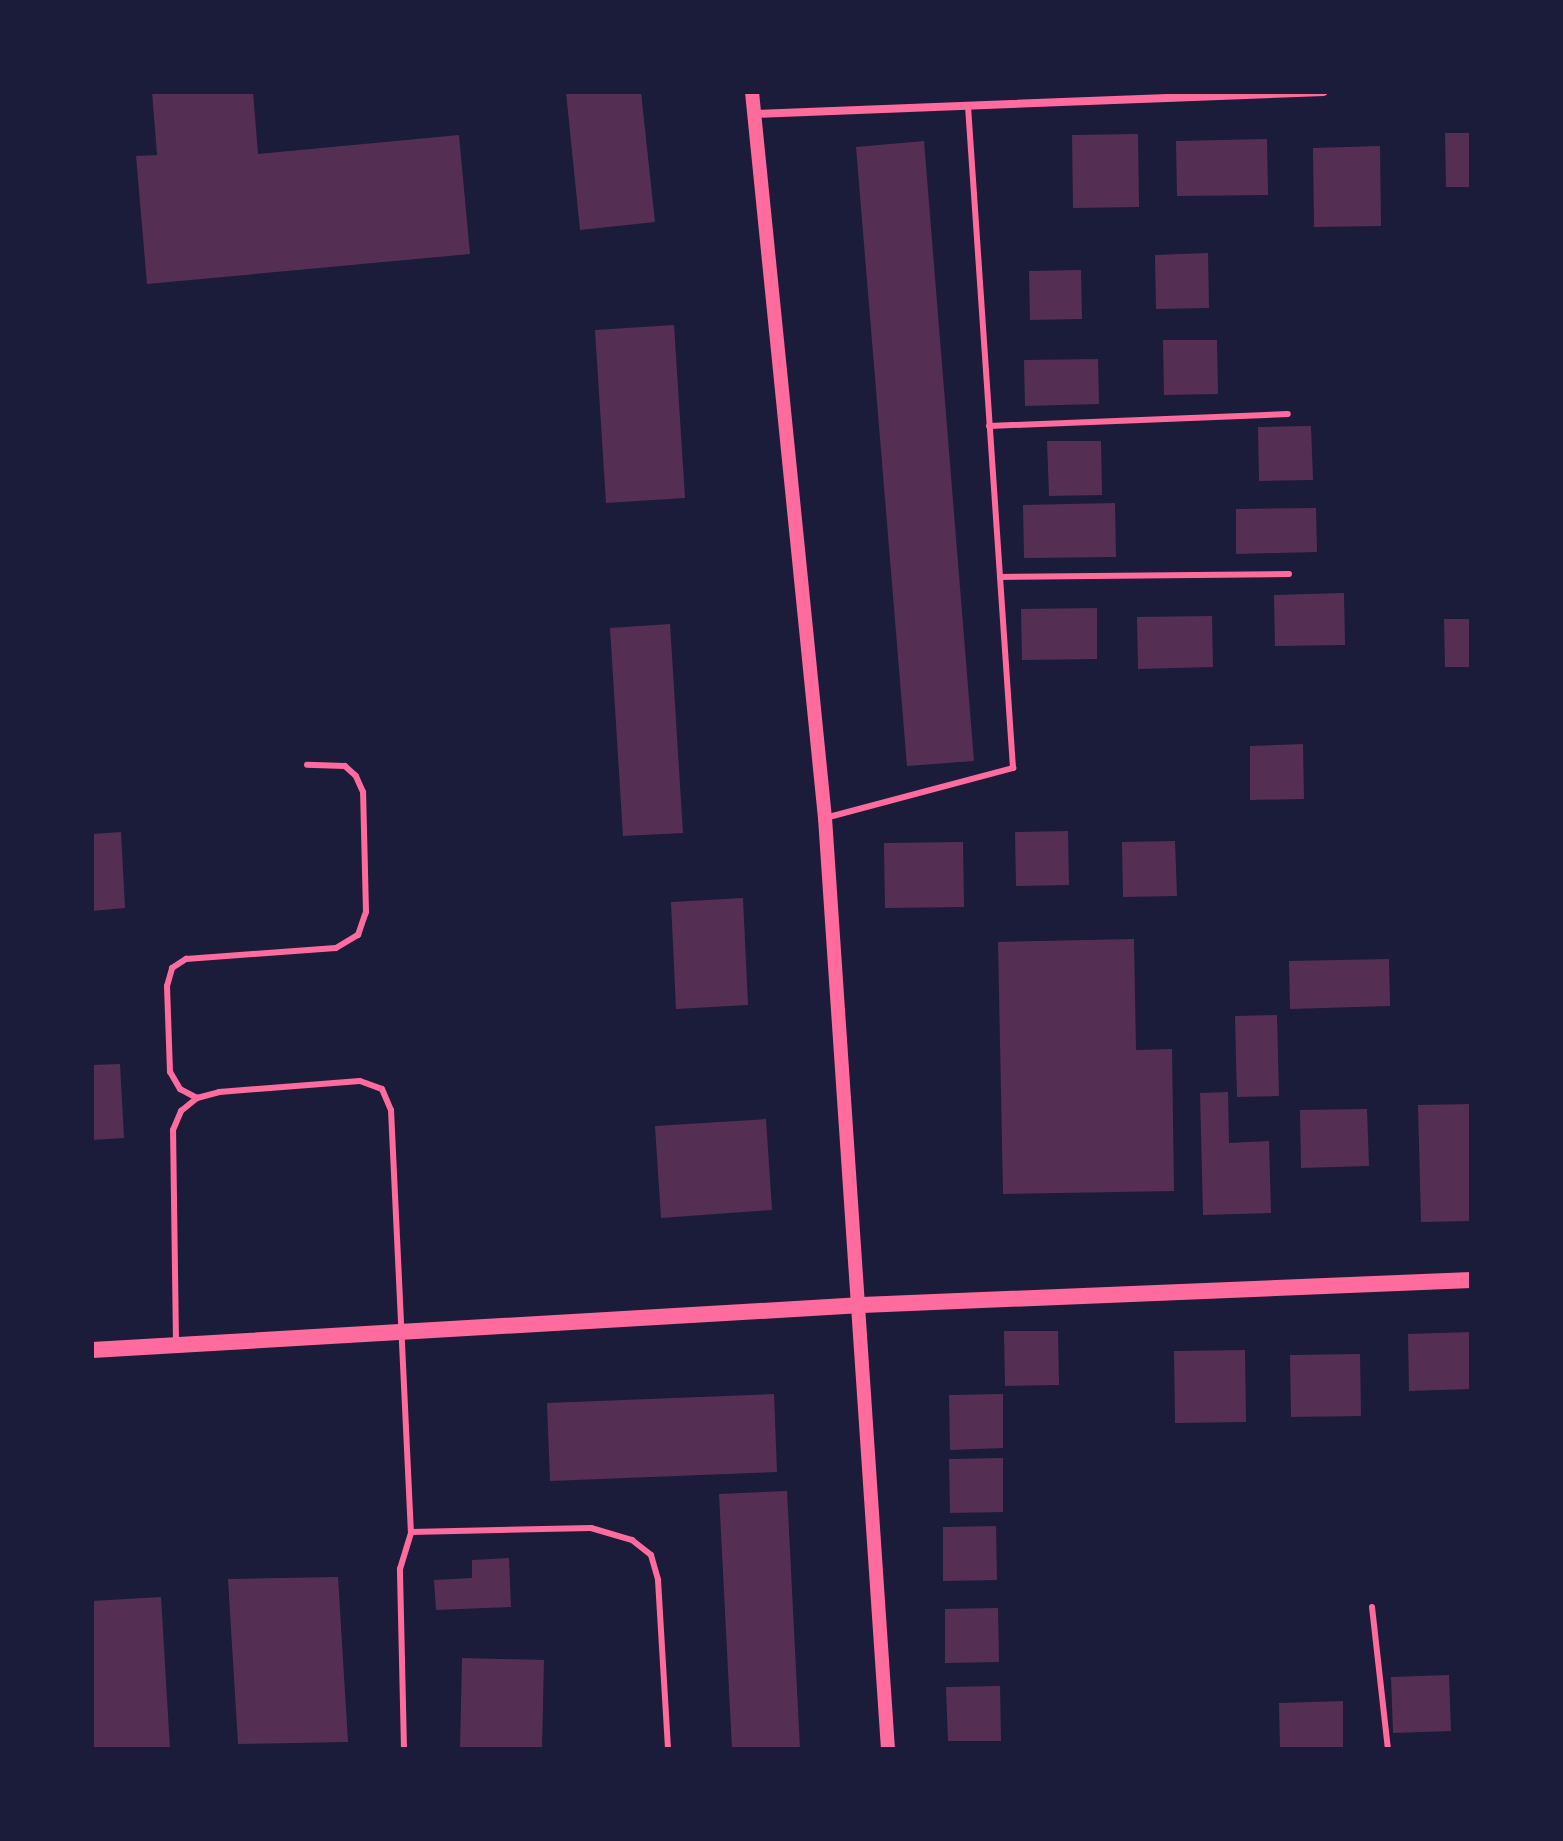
<!DOCTYPE html>
<style>
body{margin:0}
#map{position:relative;width:1563px;height:1841px;overflow:hidden;background:#1b1b3a;font-family:"DM Sans",sans-serif}
div>[style]{position:absolute}
.building>*{inset:0;background:#542f53}
.service>*{height:6px;margin:-3px;padding:0 3px;transform-origin:3px;border-radius:3px;background:#ff6b9d}
.minor>*{height:8px;margin:-4px;padding:0 4px;transform-origin:4px;border-radius:4px;background:#ff6b9d}
.tertiary>*{height:14px;margin:-7px;padding:0 7px;transform-origin:7px;border-radius:7px;background:#ff6b9d}
.secondary>*{height:16px;margin:-8px;padding:0 8px;transform-origin:8px;border-radius:8px;background:#ff6b9d}
span{translate:-50% -50%;white-space:nowrap;text-align:center;line-height:1.15;-webkit-text-stroke:8px #1b1b3a;paint-order:stroke}
.frame{position:absolute;inset:0;border:94px solid #1b1b3a;pointer-events:none}
</style>
<div id="map">
<div class="building">
<i style="clip-path:polygon(152px 92px,253px 92px,258px 154px,459px 135px,470px 254px,147px 284px,136px 156px,157px 155px)"></i>
<i style="clip-path:polygon(566px 92px,641px 92px,655px 222px,580px 230px)"></i>
<i style="clip-path:polygon(1445px 133px,1471px 133px,1471px 187px,1446px 187px)"></i>
<i style="clip-path:polygon(1138px 134px,1139px 207px,1073px 208px,1072px 135px)"></i>
<i style="clip-path:polygon(1267px 139px,1268px 195px,1177px 196px,1176px 141px)"></i>
<i style="clip-path:polygon(924px 141px,974px 761px,907px 766px,856px 147px)"></i>
<i style="clip-path:polygon(1380px 146px,1381px 226px,1314px 227px,1313px 148px)"></i>
<i style="clip-path:polygon(1208px 253px,1209px 308px,1156px 309px,1155px 255px)"></i>
<i style="clip-path:polygon(1081px 270px,1082px 319px,1030px 320px,1029px 271px)"></i>
<i style="clip-path:polygon(674px 325px,685px 498px,606px 503px,595px 330px)"></i>
<i style="clip-path:polygon(1163px 340px,1217px 340px,1218px 394px,1164px 395px)"></i>
<i style="clip-path:polygon(1098px 359px,1099px 404px,1025px 406px,1024px 360px)"></i>
<i style="clip-path:polygon(1311px 426px,1313px 480px,1259px 481px,1258px 427px)"></i>
<i style="clip-path:polygon(1047px 441px,1101px 441px,1102px 495px,1049px 496px)"></i>
<i style="clip-path:polygon(1115px 503px,1116px 557px,1024px 558px,1023px 505px)"></i>
<i style="clip-path:polygon(1316px 508px,1317px 552px,1236px 554px,1236px 509px)"></i>
<i style="clip-path:polygon(1344px 593px,1345px 645px,1275px 646px,1274px 595px)"></i>
<i style="clip-path:polygon(1097px 608px,1097px 659px,1022px 660px,1021px 609px)"></i>
<i style="clip-path:polygon(1212px 616px,1213px 667px,1138px 669px,1137px 617px)"></i>
<i style="clip-path:polygon(1444px 619px,1471px 619px,1471px 667px,1445px 667px)"></i>
<i style="clip-path:polygon(670px 624px,683px 833px,623px 836px,610px 628px)"></i>
<i style="clip-path:polygon(1303px 744px,1304px 799px,1250px 800px,1250px 746px)"></i>
<i style="clip-path:polygon(1068px 831px,1069px 885px,1016px 886px,1015px 832px)"></i>
<i style="clip-path:polygon(121px 832px,125px 908px,92px 911px,92px 834px)"></i>
<i style="clip-path:polygon(1175px 841px,1177px 896px,1123px 897px,1122px 842px)"></i>
<i style="clip-path:polygon(963px 842px,964px 907px,885px 908px,884px 843px)"></i>
<i style="clip-path:polygon(743px 898px,748px 1005px,676px 1009px,671px 902px)"></i>
<i style="clip-path:polygon(1134px 939px,1136px 1050px,1172px 1049px,1174px 1191px,1003px 1194px,998px 942px)"></i>
<i style="clip-path:polygon(1389px 959px,1390px 1006px,1290px 1009px,1289px 961px)"></i>
<i style="clip-path:polygon(1277px 1015px,1279px 1096px,1237px 1097px,1235px 1016px)"></i>
<i style="clip-path:polygon(120px 1064px,124px 1138px,92px 1140px,92px 1065px)"></i>
<i style="clip-path:polygon(1228px 1092px,1229px 1143px,1269px 1141px,1271px 1213px,1203px 1215px,1200px 1093px)"></i>
<i style="clip-path:polygon(1471px 1104px,1471px 1221px,1421px 1222px,1418px 1105px)"></i>
<i style="clip-path:polygon(1367px 1109px,1369px 1166px,1301px 1168px,1300px 1110px)"></i>
<i style="clip-path:polygon(766px 1119px,772px 1210px,661px 1218px,655px 1126px)"></i>
<i style="clip-path:polygon(1004px 1331px,1058px 1331px,1059px 1385px,1005px 1386px)"></i>
<i style="clip-path:polygon(1471px 1332px,1471px 1389px,1409px 1391px,1408px 1334px)"></i>
<i style="clip-path:polygon(1245px 1350px,1246px 1422px,1175px 1423px,1174px 1351px)"></i>
<i style="clip-path:polygon(1360px 1354px,1361px 1416px,1291px 1417px,1290px 1355px)"></i>
<i style="clip-path:polygon(774px 1394px,777px 1472px,550px 1481px,547px 1403px)"></i>
<i style="clip-path:polygon(1003px 1394px,1003px 1448px,950px 1450px,949px 1395px)"></i>
<i style="clip-path:polygon(1003px 1458px,1003px 1512px,950px 1513px,949px 1459px)"></i>
<i style="clip-path:polygon(787px 1491px,800px 1749px,732px 1749px,719px 1494px)"></i>
<i style="clip-path:polygon(996px 1526px,997px 1580px,943px 1581px,943px 1527px)"></i>
<i style="clip-path:polygon(509px 1558px,511px 1607px,436px 1610px,434px 1580px,472px 1578px,472px 1560px)"></i>
<i style="clip-path:polygon(338px 1577px,348px 1742px,238px 1744px,228px 1579px)"></i>
<i style="clip-path:polygon(161px 1597px,170px 1749px,92px 1749px,92px 1601px)"></i>
<i style="clip-path:polygon(998px 1608px,999px 1662px,945px 1663px,945px 1609px)"></i>
<i style="clip-path:polygon(462px 1658px,544px 1660px,542px 1749px,460px 1749px)"></i>
<i style="clip-path:polygon(1449px 1675px,1451px 1731px,1393px 1733px,1391px 1677px)"></i>
<i style="clip-path:polygon(1000px 1686px,1001px 1741px,948px 1741px,946px 1687px)"></i>
<i style="clip-path:polygon(1343px 1701px,1343px 1749px,1280px 1749px,1279px 1703px)"></i>
</div>
<div class="service">
<i style="left:989px;top:426px;width:299px;rotate:-2.3deg"></i>
<i style="left:1000px;top:577px;width:289px;rotate:-0.6deg"></i>
<i style="left:825px;top:818px;width:195px;rotate:-14.9deg"></i>
<i style="left:1013px;top:768px;width:664px;rotate:-93.89deg"></i>
<i style="left:197px;top:1098px;width:19px;rotate:-152deg"></i>
<i style="left:180px;top:1089px;width:20px;rotate:-120deg"></i>
<i style="left:170px;top:1072px;width:86px;rotate:-92deg"></i>
<i style="left:167px;top:986px;width:19px;rotate:-74deg"></i>
<i style="left:172px;top:968px;width:17px;rotate:-33deg"></i>
<i style="left:186px;top:959px;width:150px;rotate:-4.2deg"></i>
<i style="left:336px;top:948px;width:26px;rotate:-31deg"></i>
<i style="left:358px;top:935px;width:24px;rotate:-71deg"></i>
<i style="left:366px;top:912px;width:120px;rotate:-91.4deg"></i>
<i style="left:363px;top:792px;width:17px;rotate:-114deg"></i>
<i style="left:356px;top:776px;width:15px;rotate:-138deg"></i>
<i style="left:345px;top:766px;width:38px;rotate:-178deg"></i>
<i style="left:176px;top:1342px;width:212px;rotate:-90.8deg"></i>
<i style="left:173px;top:1130px;width:21px;rotate:-67deg"></i>
<i style="left:181px;top:1111px;width:21px;rotate:-39deg"></i>
<i style="left:197px;top:1098px;width:23px;rotate:-15deg"></i>
<i style="left:219px;top:1092px;width:141px;rotate:-4.5deg"></i>
<i style="left:360px;top:1081px;width:23px;rotate:20deg"></i>
<i style="left:382px;top:1089px;width:23px;rotate:67deg"></i>
<i style="left:391px;top:1110px;width:422px;rotate:87.3deg"></i>
<i style="left:411px;top:1532px;width:180px;rotate:-1.3deg"></i>
<i style="left:591px;top:1528px;width:43px;rotate:16.3deg"></i>
<i style="left:632px;top:1540px;width:24px;rotate:38deg"></i>
<i style="left:651px;top:1555px;width:26px;rotate:74deg"></i>
<i style="left:658px;top:1580px;width:169px;rotate:86.6deg"></i>
<i style="left:1372px;top:1607px;width:143px;rotate:83.6deg"></i>
<i style="left:404px;top:1749px;width:180px;rotate:-91.3deg"></i>
<i style="left:400px;top:1569px;width:39px;rotate:-73deg"></i>
</div>
<div class="minor">
<i style="left:753px;top:114px;width:571px;rotate:-2.21deg"></i>
</div>
<div class="tertiary">
<i style="left:752px;top:92px;width:730px;rotate:84.26deg"></i>
<i style="left:825px;top:818px;width:933px;rotate:86.13deg"></i>
</div>
<div class="secondary">
<i style="left:92px;top:1350px;width:771px;rotate:-3.34deg"></i>
<i style="left:862px;top:1305px;width:610px;rotate:-2.35deg"></i>
</div>
<div class="frame"></div>
</div>
